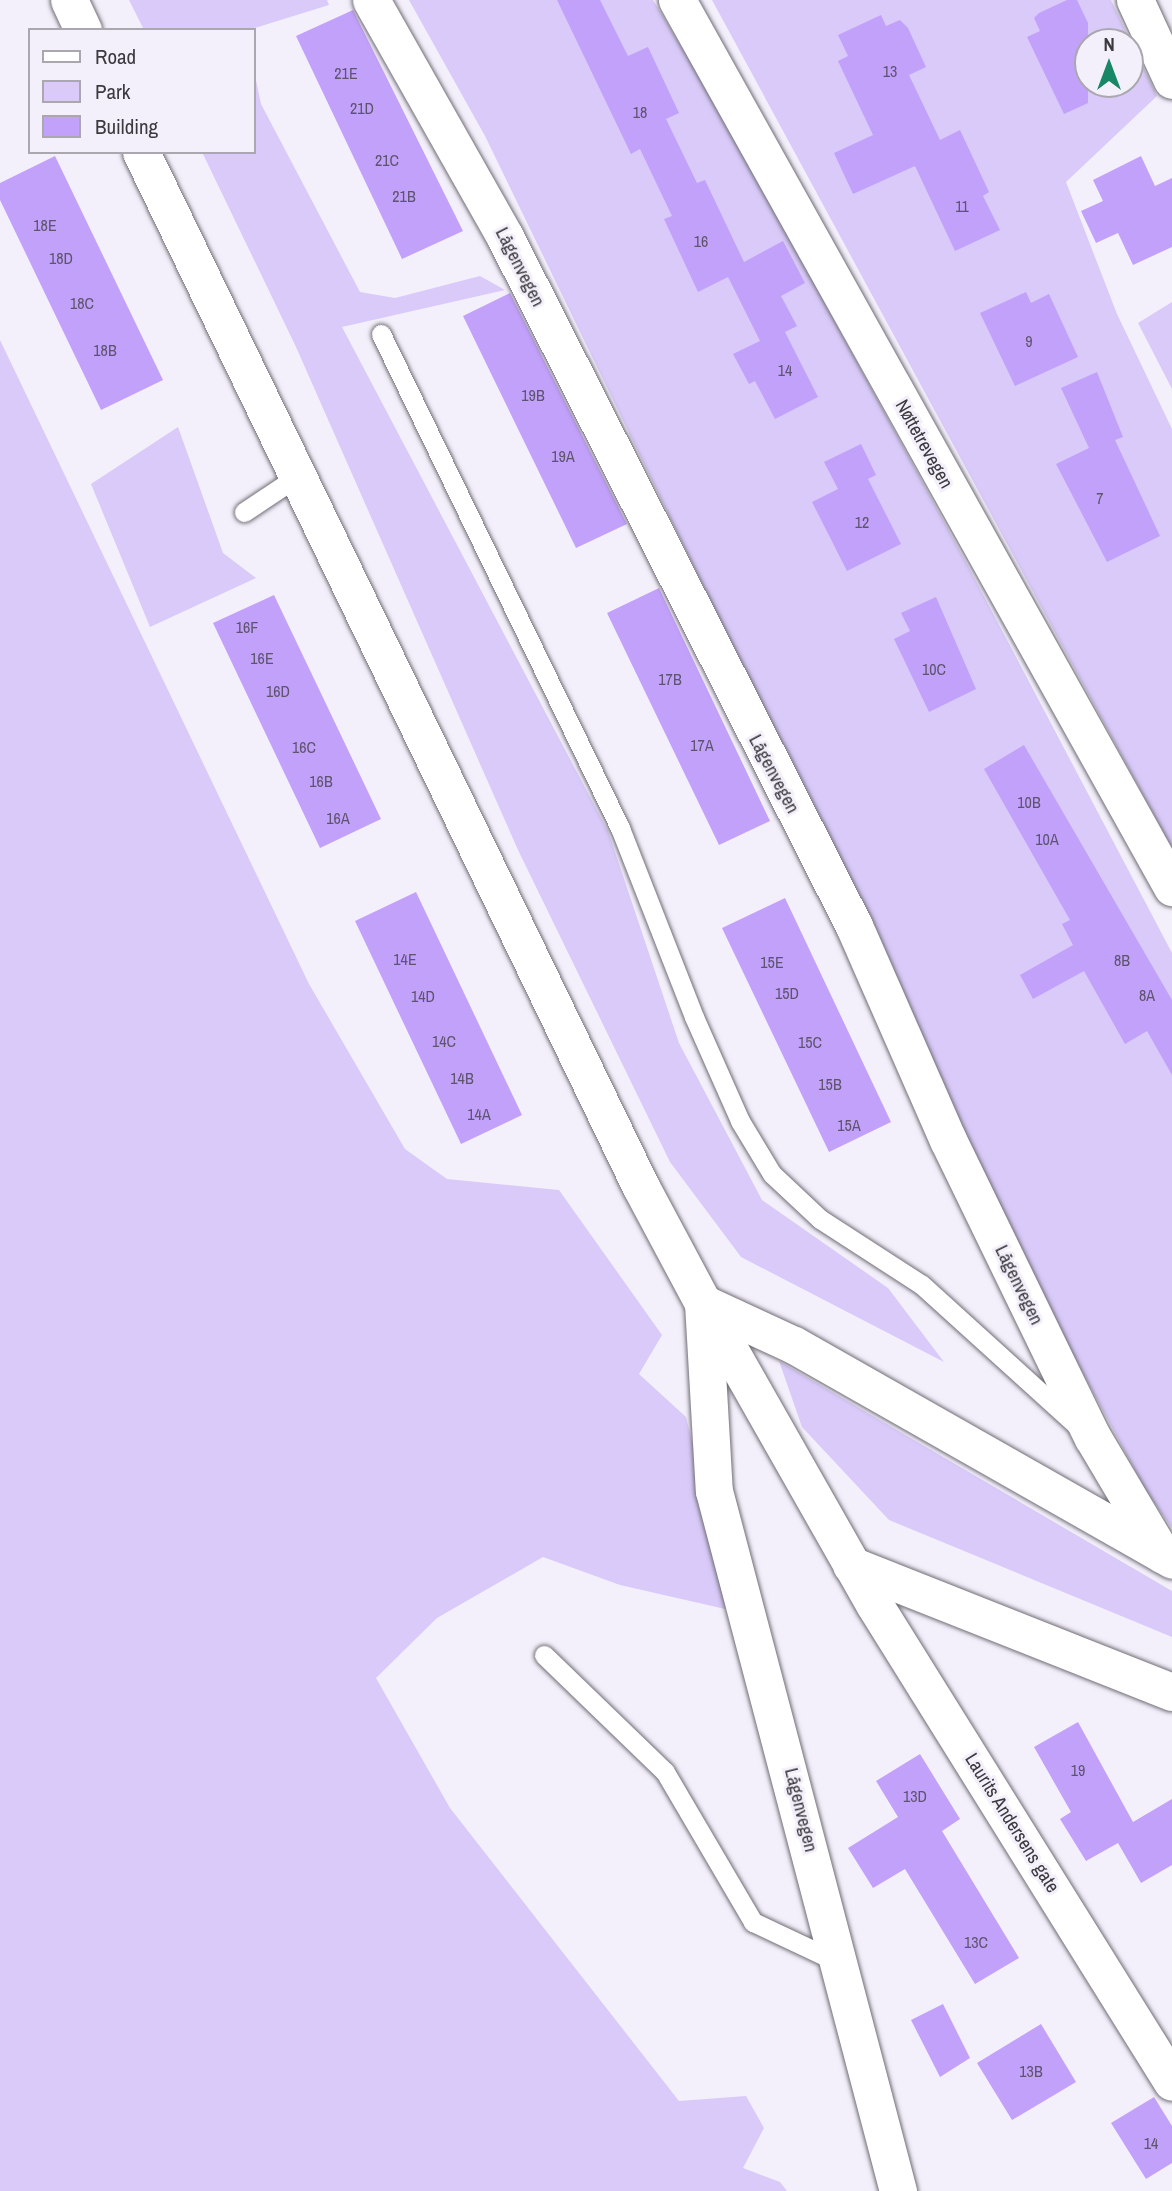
<!DOCTYPE html>
<meta charset="utf-8">
<style>
body{margin:0}
#map{position:relative;width:1172px;height:2191px;overflow:hidden;background:#f4f0fb;font-family:"Archivo Narrow",sans-serif}
div>[style]{position:absolute}
.green>*{inset:0;background:#d9caf9}
.building>*{inset:0;background:#c2a1fb}
.roads{filter:drop-shadow(0 0 2px #706d76) drop-shadow(0 0 2px #706d76)}
.lane>*{height:19px;margin:-9.5px;padding:0 9.5px;transform-origin:9.5px;border-radius:9.5px;background:#fff}
.street>*{height:37px;margin:-18.5px;padding:0 18.5px;transform-origin:18.5px;border-radius:18.5px;background:#fff}
span{translate:-50% -50%;white-space:nowrap;text-align:center;line-height:1.15;-webkit-text-stroke:6px #f4f0fb;paint-order:stroke}
.number-label{font-size:16px;color:#5e546d}
.number-label span{-webkit-text-stroke-width:0}
.street-label{font-size:19px;color:#3c3a3e}
.legend{position:absolute;left:28px;top:28px;width:228px;height:126px;box-sizing:border-box;background:#f4f0fb;border:2px solid #aaa7af;margin:0;padding:9px 12px;list-style:none;font-size:21px;color:#3c3a3e}
.legend li{display:flex;align-items:center;gap:14px;height:35px}
.legend b{width:35px;border:2px solid #aaa7af}
.north{position:absolute;left:1074px;top:28px;width:70px;height:70px;box-sizing:border-box;background:#f4f0fb;border:2px solid #aaa7af;border-radius:50%;rotate:0deg;font-size:19px;font-weight:700;line-height:28px;text-align:center;color:#3c3a3e}
.north::after{content:'';display:block;margin:auto;width:24px;height:32px;background:#178765;clip-path:polygon(50% 0,100% 100%,50% 72%,0 100%)}
</style>
<div id="map">
<div class="green">
<i style="clip-path:polygon(129px 0,327px 0,329px 5px,248px 30px,144px 30px)"></i>
<i style="clip-path:polygon(409px 0,653px 0,714px 100px,967px 564px,1172px 953px,1172px 1528px,1146px 1491px,999px 1216px,827px 841px,485px 136px)"></i>
<i style="clip-path:polygon(evenodd,712px 0,1111px 0,1157px 96px,1066px 182px,1117px 314px,1172px 429px,1172px 848px,712px 0,1088px 42px,1130px 42px,1130px 84px,1088px 84px,1088px 42px)"></i>
<i style="clip-path:polygon(254px 71px,261px 104px,360px 292px,395px 298px,480px 276px,505px 290px,342px 327px,608px 831px,679px 1043px,762px 1200px,888px 1288px,944px 1362px,741px 1257px,670px 1162px,518px 850px,296px 347px,202px 152px,254px 152px)"></i>
<i style="clip-path:polygon(1172px 302px,1172px 389px,1138px 323px)"></i>
<i style="clip-path:polygon(0 340px,309px 984px,405px 1149px,447px 1179px,559px 1190px,662px 1335px,639px 1374px,686px 1417px,734px 1611px,620px 1585px,543px 1557px,437px 1618px,376px 1678px,450px 1808px,679px 2101px,746px 2096px,764px 2128px,743px 2168px,780px 2182px,787px 2191px,0 2191px)"></i>
<i style="clip-path:polygon(178px 427px,223px 553px,256px 578px,150px 627px,91px 484px)"></i>
<i style="clip-path:polygon(779px 1361px,1172px 1591px,1172px 1637px,889px 1520px,802px 1427px)"></i>
</div>
<div class="building">
<i style="clip-path:polygon(557px 0,600px 0,628px 56px,648px 47px,679px 113px,666px 119px,697px 183px,705px 180px,744px 262px,783px 241px,805px 283px,781px 296px,797px 326px,785px 332px,818px 397px,775px 419px,755px 381px,749px 384px,733px 354px,760px 341px,728px 277px,698px 292px,664px 219px,672px 216px,640px 149px,631px 154px)"></i>
<i style="clip-path:polygon(1067px 0,1077px 0,1088px 23px,1088px 103px,1064px 114px,1027px 37px,1040px 31px,1034px 18px,1039px 13px)"></i>
<i style="clip-path:polygon(353px 10px,463px 231px,402px 259px,296px 36px)"></i>
<i style="clip-path:polygon(881px 15px,886px 26px,900px 20px,908px 28px,926px 67px,909px 75px,940px 140px,960px 130px,989px 192px,983px 196px,1000px 230px,955px 251px,915px 166px,853px 194px,834px 153px,873px 135px,838px 61px,848px 56px,838px 35px)"></i>
<i style="clip-path:polygon(55px 156px,163px 380px,101px 410px,0 200px,0 183px)"></i>
<i style="clip-path:polygon(1141px 156px,1155px 186px,1172px 178px,1172px 247px,1133px 265px,1118px 233px,1096px 243px,1081px 211px,1103px 201px,1093px 180px)"></i>
<i style="clip-path:polygon(1026px 292px,1031px 303px,1049px 294px,1078px 357px,1015px 386px,980px 313px)"></i>
<i style="clip-path:polygon(510px 293px,627px 524px,576px 548px,463px 316px)"></i>
<i style="clip-path:polygon(1097px 372px,1123px 437px,1115px 440px,1160px 536px,1107px 562px,1056px 464px,1089px 448px,1061px 388px)"></i>
<i style="clip-path:polygon(861px 444px,876px 475px,868px 479px,901px 544px,847px 571px,812px 502px,838px 489px,824px 462px)"></i>
<i style="clip-path:polygon(659px 588px,770px 821px,719px 845px,607px 613px)"></i>
<i style="clip-path:polygon(274px 595px,381px 819px,320px 848px,213px 623px)"></i>
<i style="clip-path:polygon(936px 597px,976px 689px,929px 712px,894px 639px,910px 631px,901px 613px)"></i>
<i style="clip-path:polygon(1024px 745px,1172px 1000px,1172px 1075px,1147px 1031px,1125px 1044px,1084px 971px,1033px 999px,1020px 975px,1073px 945px,1062px 924px,1070px 920px,984px 769px)"></i>
<i style="clip-path:polygon(416px 892px,522px 1115px,461px 1144px,355px 921px)"></i>
<i style="clip-path:polygon(785px 898px,891px 1122px,829px 1152px,722px 928px)"></i>
<i style="clip-path:polygon(1078px 1722px,1133px 1822px,1172px 1799px,1172px 1865px,1141px 1883px,1118px 1843px,1086px 1861px,1060px 1819px,1071px 1812px,1034px 1747px)"></i>
<i style="clip-path:polygon(920px 1754px,960px 1819px,942px 1831px,1019px 1958px,975px 1984px,905px 1869px,873px 1888px,848px 1848px,898px 1817px,876px 1781px)"></i>
<i style="clip-path:polygon(943px 2004px,970px 2058px,940px 2077px,911px 2020px)"></i>
<i style="clip-path:polygon(1041px 2024px,1076px 2082px,1012px 2120px,977px 2063px)"></i>
<i style="clip-path:polygon(1154px 2097px,1172px 2126px,1172px 2163px,1146px 2179px,1111px 2123px)"></i>
</div>
<div class="roads">
<div class="lane">
<i style="left:381px;top:334px;width:549px;rotate:64.18deg"></i>
<i style="left:620px;top:828px;width:203px;rotate:68.6deg"></i>
<i style="left:694px;top:1017px;width:114px;rotate:66.1deg"></i>
<i style="left:740px;top:1121px;width:62px;rotate:58.9deg"></i>
<i style="left:772px;top:1174px;width:66px;rotate:43.2deg"></i>
<i style="left:820px;top:1219px;width:121px;rotate:32.9deg"></i>
<i style="left:922px;top:1285px;width:215px;rotate:42.2deg"></i>
<i style="left:244px;top:512px;width:61px;rotate:-33.7deg"></i>
<i style="left:544px;top:1655px;width:168px;rotate:44deg"></i>
<i style="left:665px;top:1772px;width:174px;rotate:59.6deg"></i>
<i style="left:753px;top:1922px;width:94px;rotate:25.2deg"></i>
</div>
<div class="street">
<i style="left:69px;top:0;width:33px;rotate:65deg"></i>
<i style="left:371px;top:0;width:272px;rotate:60.5deg"></i>
<i style="left:505px;top:237px;width:772px;rotate:63.14deg"></i>
<i style="left:854px;top:926px;width:234px;rotate:66.3deg"></i>
<i style="left:948px;top:1140px;width:331px;rotate:64.1deg"></i>
<i style="left:1093px;top:1438px;width:135px;rotate:59.3deg"></i>
<i style="left:677px;top:0;width:1016px;rotate:60.84deg"></i>
<i style="left:1135px;top:0;width:88px;rotate:65.2deg"></i>
<i style="left:141px;top:152px;width:1149px;rotate:64.22deg"></i>
<i style="left:641px;top:1187px;width:132px;rotate:61.9deg"></i>
<i style="left:703px;top:1303px;width:100px;rotate:24.8deg"></i>
<i style="left:794px;top:1345px;width:435px;rotate:29.6deg"></i>
<i style="left:703px;top:1303px;width:188px;rotate:86.7deg"></i>
<i style="left:714px;top:1491px;width:724px;rotate:75.27deg"></i>
<i style="left:707px;top:1310px;width:338px;rotate:60.4deg"></i>
<i style="left:874px;top:1604px;width:563px;rotate:58.06deg"></i>
<i style="left:851px;top:1565px;width:345px;rotate:21.6deg"></i>
</div>
</div>
<div class="number-label">
<span style="left:890px;top:71px">13</span>
<span style="left:346px;top:73px">21E</span>
<span style="left:362px;top:108px">21D</span>
<span style="left:640px;top:112px">18</span>
<span style="left:387px;top:160px">21C</span>
<span style="left:404px;top:196px">21B</span>
<span style="left:962px;top:206px">11</span>
<span style="left:45px;top:225px">18E</span>
<span style="left:701px;top:241px">16</span>
<span style="left:61px;top:258px">18D</span>
<span style="left:82px;top:303px">18C</span>
<span style="left:1029px;top:341px">9</span>
<span style="left:105px;top:350px">18B</span>
<span style="left:785px;top:370px">14</span>
<span style="left:533px;top:395px">19B</span>
<span style="left:563px;top:456px">19A</span>
<span style="left:1100px;top:498px">7</span>
<span style="left:862px;top:522px">12</span>
<span style="left:247px;top:627px">16F</span>
<span style="left:262px;top:658px">16E</span>
<span style="left:934px;top:669px">10C</span>
<span style="left:670px;top:679px">17B</span>
<span style="left:278px;top:691px">16D</span>
<span style="left:702px;top:745px">17A</span>
<span style="left:304px;top:747px">16C</span>
<span style="left:321px;top:781px">16B</span>
<span style="left:1029px;top:802px">10B</span>
<span style="left:338px;top:818px">16A</span>
<span style="left:1047px;top:839px">10A</span>
<span style="left:405px;top:959px">14E</span>
<span style="left:1122px;top:960px">8B</span>
<span style="left:772px;top:962px">15E</span>
<span style="left:787px;top:993px">15D</span>
<span style="left:1147px;top:995px">8A</span>
<span style="left:423px;top:996px">14D</span>
<span style="left:444px;top:1041px">14C</span>
<span style="left:810px;top:1042px">15C</span>
<span style="left:462px;top:1078px">14B</span>
<span style="left:830px;top:1084px">15B</span>
<span style="left:479px;top:1114px">14A</span>
<span style="left:849px;top:1125px">15A</span>
<span style="left:1078px;top:1770px">19</span>
<span style="left:915px;top:1796px">13D</span>
<span style="left:976px;top:1942px">13C</span>
<span style="left:1031px;top:2071px">13B</span>
<span style="left:1151px;top:2143px">14</span>
</div>
<div class="street-label">
<span style="left:520px;top:267px;rotate:63deg">Lågenvegen</span>
<span style="left:924px;top:444px;rotate:61deg">Nøttetrevegen</span>
<span style="left:774px;top:774px;rotate:62deg">Lågenvegen</span>
<span style="left:1019px;top:1285px;rotate:64deg">Lågenvegen</span>
<span style="left:801px;top:1810px;rotate:76deg">Lågenvegen</span>
<span style="left:1012px;top:1823px;rotate:58deg">Laurits Andersens gate</span>
</div>
<ul class="legend">
<li><b style="height:9px;background:#fff"></b>Road</li>
<li><b style="height:19px;background:#d9caf9"></b>Park</li>
<li><b style="height:19px;background:#c2a1fb"></b>Building</li>
</ul>
<div class="north">N</div>
</div>
